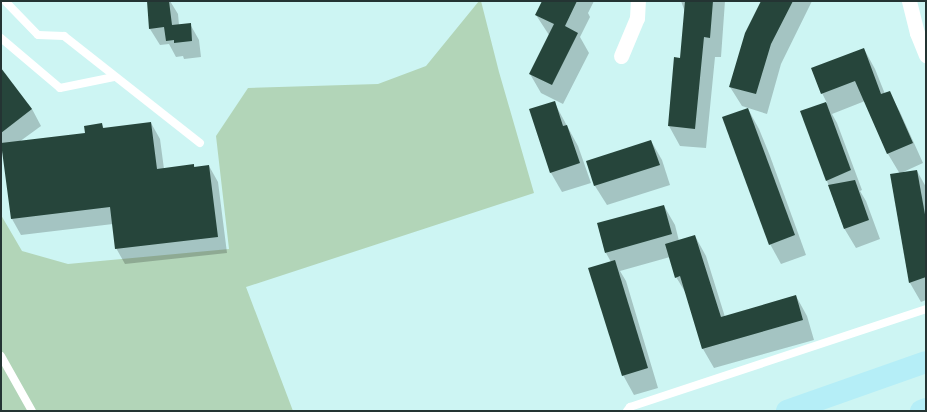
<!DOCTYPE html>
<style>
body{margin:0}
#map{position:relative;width:927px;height:412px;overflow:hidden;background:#cdf5f3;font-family:"Work Sans",sans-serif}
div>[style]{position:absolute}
.green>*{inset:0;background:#b2d5b8}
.shadow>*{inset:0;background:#0003}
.building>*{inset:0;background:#26453b}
.service>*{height:8px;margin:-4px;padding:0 4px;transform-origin:4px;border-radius:4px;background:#fff}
.minor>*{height:15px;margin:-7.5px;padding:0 7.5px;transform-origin:7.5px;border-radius:7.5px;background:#fff}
.secondary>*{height:22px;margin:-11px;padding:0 11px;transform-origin:11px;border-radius:11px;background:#b5eef7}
span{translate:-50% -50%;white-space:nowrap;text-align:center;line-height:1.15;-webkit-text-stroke:4px #e7fefd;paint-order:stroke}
.frame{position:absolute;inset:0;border:2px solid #243433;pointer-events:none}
</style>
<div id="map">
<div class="green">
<i style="clip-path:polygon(479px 1px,481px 1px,499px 72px,534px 193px,246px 287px,293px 411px,1px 411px,1px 215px,22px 251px,68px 264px,229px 249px,216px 136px,248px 88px,378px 84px,426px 66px)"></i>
</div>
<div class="shadow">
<i style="clip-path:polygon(148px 1px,170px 1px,178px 14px,179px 25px,190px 24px,199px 40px,201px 57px,184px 59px,183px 56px,176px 57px,169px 44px,160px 45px,150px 29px)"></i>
<i style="clip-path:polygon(543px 1px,594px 1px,588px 13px,590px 17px,580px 37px,589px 53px,563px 104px,541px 93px,530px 74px,549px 35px,536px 15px)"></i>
<i style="clip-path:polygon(681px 1px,725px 1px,721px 57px,715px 57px,706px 148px,680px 146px,669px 126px,681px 59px,685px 12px)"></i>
<i style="clip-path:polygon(762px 1px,812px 1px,781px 64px,767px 114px,742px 106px,730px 87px)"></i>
<i style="clip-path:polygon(864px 49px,875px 69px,885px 94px,889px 92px,900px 112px,923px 163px,901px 173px,917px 171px,926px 187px,926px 300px,921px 302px,910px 283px,900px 174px,888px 154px,865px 101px,832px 114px,837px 123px,862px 190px,860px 191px,866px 201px,880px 239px,856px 248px,844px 228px,802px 112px,827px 103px,822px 93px)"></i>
<i style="clip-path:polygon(1px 69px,32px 109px,41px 126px,19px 142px,86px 134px,102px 125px,104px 129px,151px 123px,160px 139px,164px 169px,194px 165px,195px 168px,209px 166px,218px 182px,227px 253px,125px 264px,116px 248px,113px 224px,21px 235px,12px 219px,4px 155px,1px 151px)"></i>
<i style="clip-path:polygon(554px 102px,578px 146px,591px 183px,562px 192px,551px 173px)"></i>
<i style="clip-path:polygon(748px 109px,759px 129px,770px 156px,806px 255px,781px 264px,770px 244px)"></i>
<i style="clip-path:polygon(651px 141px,662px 160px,670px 185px,607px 205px,595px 186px,588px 161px)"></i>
<i style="clip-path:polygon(664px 206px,675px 225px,679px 241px,695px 236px,706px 256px,725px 317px,796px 296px,807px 316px,814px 340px,714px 368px,703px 349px,687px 295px,676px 277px,670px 257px,620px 271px,626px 281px,658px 388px,634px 395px,623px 375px,611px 262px,606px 253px)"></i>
</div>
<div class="building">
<i style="clip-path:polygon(147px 1px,169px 1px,172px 25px,191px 23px,192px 41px,174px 43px,174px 40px,166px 41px,164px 27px,149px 29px)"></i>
<i style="clip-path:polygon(542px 1px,577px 1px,565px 26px,578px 33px,552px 85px,529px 74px,554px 24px,535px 15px)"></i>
<i style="clip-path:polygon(685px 1px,713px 1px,710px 38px,704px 37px,695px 129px,668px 126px,674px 57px,680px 58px)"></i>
<i style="clip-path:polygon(761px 1px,793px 1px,771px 44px,756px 94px,729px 87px,745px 33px)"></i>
<i style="clip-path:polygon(864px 48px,881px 94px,890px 91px,913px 143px,887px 154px,855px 81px,821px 94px,811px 68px)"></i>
<i style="clip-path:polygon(1px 68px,32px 109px,1px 133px)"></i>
<i style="clip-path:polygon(555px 101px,563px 126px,567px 125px,580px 163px,550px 173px,529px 109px)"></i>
<i style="clip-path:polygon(826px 102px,851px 170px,826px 181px,800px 111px)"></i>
<i style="clip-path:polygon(748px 108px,795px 235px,769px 245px,722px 117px)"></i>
<i style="clip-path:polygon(151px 122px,157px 169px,194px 164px,194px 167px,209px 165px,218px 237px,115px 249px,110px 207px,11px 219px,1px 143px,85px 133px,84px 126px,102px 123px,103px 128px)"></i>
<i style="clip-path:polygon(651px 140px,660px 165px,594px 186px,586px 161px)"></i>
<i style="clip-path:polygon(917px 170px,926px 220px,926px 277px,909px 283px,890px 174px)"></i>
<i style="clip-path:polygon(855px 180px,869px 220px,844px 229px,828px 185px)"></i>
<i style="clip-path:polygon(664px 205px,672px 234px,605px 253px,597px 223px)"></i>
<i style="clip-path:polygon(695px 235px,721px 317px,796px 295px,803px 320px,702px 349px,680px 276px,675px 278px,665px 244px)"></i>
<i style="clip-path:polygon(615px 260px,648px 368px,622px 376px,588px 268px)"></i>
</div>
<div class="service">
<i style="left:5px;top:1px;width:47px;rotate:45.9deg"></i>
<i style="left:38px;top:35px;width:26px;rotate:2deg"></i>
<i style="left:64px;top:36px;width:173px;rotate:38.2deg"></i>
<i style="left:1px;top:38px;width:77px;rotate:40.3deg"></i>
<i style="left:60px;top:88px;width:55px;rotate:-11.5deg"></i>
<i style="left:1px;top:356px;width:63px;rotate:60.6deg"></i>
<i style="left:627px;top:411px;width:5px;rotate:-53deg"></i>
<i style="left:630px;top:407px;width:312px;rotate:-18.3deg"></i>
</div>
<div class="minor">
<i style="left:909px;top:1px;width:33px;rotate:76deg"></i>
<i style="left:917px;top:33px;width:24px;rotate:68deg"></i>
<i style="left:621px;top:56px;width:41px;rotate:-67.2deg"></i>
<i style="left:637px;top:18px;width:17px;rotate:-87deg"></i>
</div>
<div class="secondary">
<i style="left:787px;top:411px;width:147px;rotate:-19.4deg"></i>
<i style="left:921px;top:411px;width:5px;rotate:-22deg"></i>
</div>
<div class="frame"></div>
</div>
